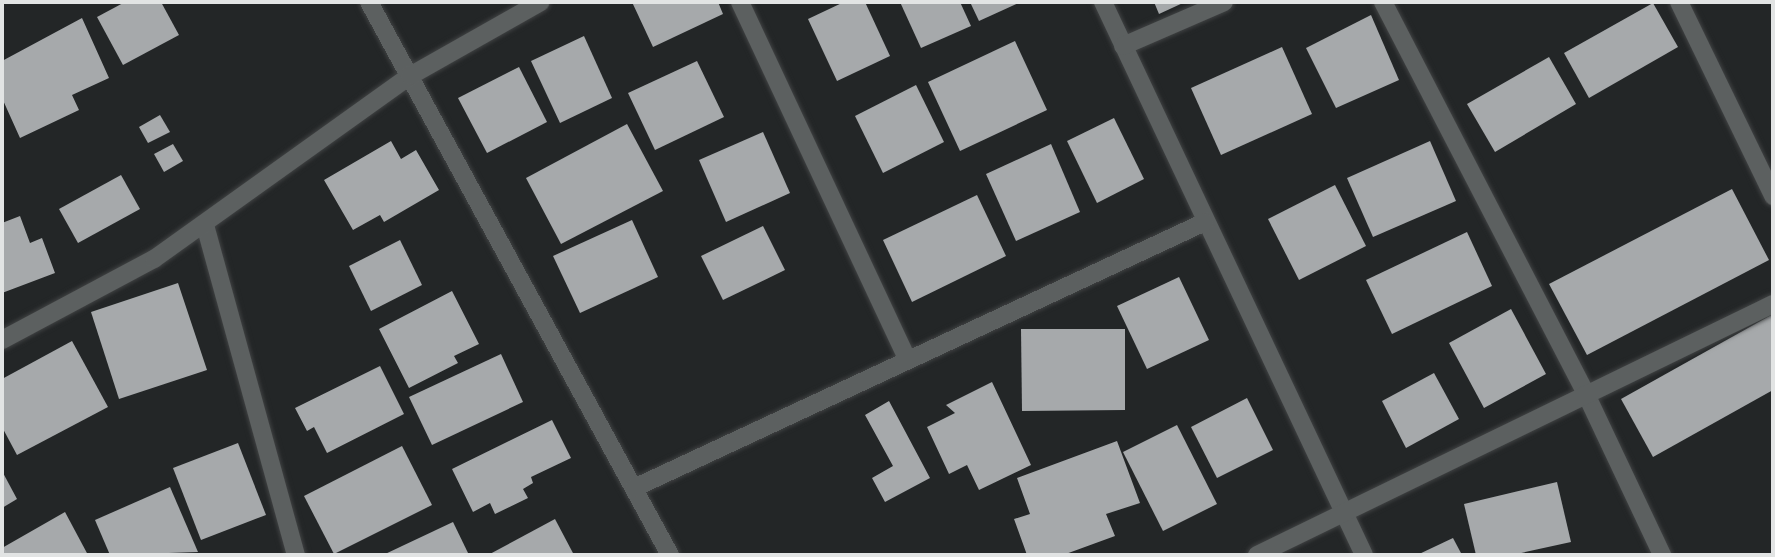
<!DOCTYPE html>
<style>
body{margin:0}
#map{position:relative;width:1775px;height:557px;overflow:hidden;background:#232627;font-family:"PT Sans",sans-serif}
div>[style]{position:absolute}
.building>*{inset:0;background:#a6a9ab}
.roads{filter:drop-shadow(0 0 2px #404243) drop-shadow(0 0 2px #404243)}
.minor>*{height:18px;margin:-9px;padding:0 9px;transform-origin:9px;border-radius:9px;background:#5c6060}
span{translate:-50% -50%;white-space:nowrap;text-align:center;line-height:1.15;-webkit-text-stroke:7px #232627;paint-order:stroke}
.frame{position:absolute;inset:0;border:4px solid #e2e4e4;pointer-events:none}
</style>
<div id="map">
<div class="building">
<i style="clip-path:polygon(125px 2px,161px 2px,179px 35px,123px 65px,97px 17px)"></i>
<i style="clip-path:polygon(632px 2px,718px 2px,723px 14px,653px 47px)"></i>
<i style="clip-path:polygon(844px 2px,865px 2px,890px 56px,837px 81px,808px 19px)"></i>
<i style="clip-path:polygon(900px 2px,960px 2px,971px 26px,921px 48px)"></i>
<i style="clip-path:polygon(970px 2px,1021px 2px,979px 21px)"></i>
<i style="clip-path:polygon(1154px 2px,1185px 2px,1159px 14px)"></i>
<i style="clip-path:polygon(1653px 3px,1678px 47px,1589px 98px,1564px 53px)"></i>
<i style="clip-path:polygon(1371px 15px,1399px 80px,1336px 108px,1306px 48px)"></i>
<i style="clip-path:polygon(82px 18px,109px 78px,72px 95px,79px 110px,20px 138px,2px 98px,2px 61px)"></i>
<i style="clip-path:polygon(584px 36px,612px 98px,560px 123px,531px 61px)"></i>
<i style="clip-path:polygon(1015px 41px,1047px 110px,960px 151px,928px 82px)"></i>
<i style="clip-path:polygon(1282px 47px,1312px 114px,1221px 155px,1191px 88px)"></i>
<i style="clip-path:polygon(1549px 57px,1576px 104px,1495px 152px,1467px 104px)"></i>
<i style="clip-path:polygon(697px 61px,724px 117px,655px 150px,628px 93px)"></i>
<i style="clip-path:polygon(519px 67px,547px 122px,487px 153px,458px 98px)"></i>
<i style="clip-path:polygon(916px 85px,944px 142px,883px 173px,855px 116px)"></i>
<i style="clip-path:polygon(160px 115px,170px 132px,148px 143px,139px 127px)"></i>
<i style="clip-path:polygon(1114px 118px,1144px 179px,1097px 203px,1067px 141px)"></i>
<i style="clip-path:polygon(627px 124px,663px 191px,561px 244px,526px 178px)"></i>
<i style="clip-path:polygon(763px 132px,790px 193px,726px 222px,699px 160px)"></i>
<i style="clip-path:polygon(391px 141px,401px 159px,416px 150px,439px 190px,384px 222px,380px 215px,353px 230px,324px 180px)"></i>
<i style="clip-path:polygon(1430px 141px,1456px 201px,1373px 237px,1347px 178px)"></i>
<i style="clip-path:polygon(173px 144px,183px 161px,164px 172px,154px 154px)"></i>
<i style="clip-path:polygon(1051px 144px,1080px 212px,1016px 241px,986px 174px)"></i>
<i style="clip-path:polygon(121px 175px,140px 209px,78px 243px,59px 209px)"></i>
<i style="clip-path:polygon(1335px 185px,1366px 246px,1299px 280px,1268px 219px)"></i>
<i style="clip-path:polygon(1732px 189px,1769px 260px,1587px 355px,1549px 284px)"></i>
<i style="clip-path:polygon(977px 195px,1006px 256px,912px 302px,883px 240px)"></i>
<i style="clip-path:polygon(20px 216px,30px 243px,42px 238px,55px 273px,2px 293px,2px 223px)"></i>
<i style="clip-path:polygon(632px 220px,658px 277px,580px 313px,553px 256px)"></i>
<i style="clip-path:polygon(763px 226px,785px 270px,723px 300px,701px 256px)"></i>
<i style="clip-path:polygon(1467px 232px,1492px 286px,1392px 334px,1366px 280px)"></i>
<i style="clip-path:polygon(400px 240px,422px 285px,371px 311px,349px 266px)"></i>
<i style="clip-path:polygon(1179px 277px,1209px 340px,1147px 369px,1117px 306px)"></i>
<i style="clip-path:polygon(178px 283px,207px 370px,119px 399px,91px 312px)"></i>
<i style="clip-path:polygon(452px 291px,479px 344px,454px 356px,458px 363px,409px 388px,379px 329px)"></i>
<i style="clip-path:polygon(1511px 309px,1546px 374px,1484px 408px,1449px 343px)"></i>
<i style="clip-path:polygon(1773px 314px,1773px 390px,1653px 457px,1621px 399px)"></i>
<i style="clip-path:polygon(1021px 329px,1125px 329px,1125px 410px,1022px 411px)"></i>
<i style="clip-path:polygon(72px 341px,108px 407px,17px 455px,2px 427px,2px 379px)"></i>
<i style="clip-path:polygon(501px 354px,523px 402px,432px 445px,409px 397px)"></i>
<i style="clip-path:polygon(380px 366px,404px 414px,327px 453px,314px 427px,307px 431px,295px 408px)"></i>
<i style="clip-path:polygon(1434px 373px,1459px 419px,1406px 448px,1382px 401px)"></i>
<i style="clip-path:polygon(992px 382px,1031px 465px,979px 490px,967px 465px,949px 474px,927px 427px,955px 413px,946px 405px)"></i>
<i style="clip-path:polygon(1247px 398px,1273px 450px,1217px 478px,1191px 427px)"></i>
<i style="clip-path:polygon(889px 401px,930px 478px,885px 502px,872px 478px,893px 466px,865px 415px)"></i>
<i style="clip-path:polygon(552px 420px,571px 458px,531px 477px,533px 483px,523px 489px,528px 498px,495px 514px,490px 503px,473px 512px,452px 469px)"></i>
<i style="clip-path:polygon(1177px 425px,1217px 504px,1163px 531px,1123px 452px)"></i>
<i style="clip-path:polygon(1117px 441px,1140px 503px,1106px 514px,1115px 536px,1063px 555px,1027px 555px,1014px 519px,1030px 514px,1017px 478px)"></i>
<i style="clip-path:polygon(238px 443px,266px 515px,201px 540px,173px 468px)"></i>
<i style="clip-path:polygon(402px 446px,432px 505px,334px 554px,304px 496px)"></i>
<i style="clip-path:polygon(2px 471px,17px 499px,2px 508px)"></i>
<i style="clip-path:polygon(1557px 482px,1571px 542px,1512px 555px,1476px 555px,1464px 504px)"></i>
<i style="clip-path:polygon(170px 487px,198px 552px,110px 555px,95px 520px)"></i>
<i style="clip-path:polygon(65px 512px,88px 555px,2px 555px,2px 548px)"></i>
<i style="clip-path:polygon(555px 519px,574px 555px,488px 555px)"></i>
<i style="clip-path:polygon(453px 522px,469px 555px,383px 555px)"></i>
<i style="clip-path:polygon(1453px 538px,1462px 555px,1417px 555px)"></i>
</div>
<div class="roads">
<div class="minor">
<i style="left:369px;top:2px;width:630px;rotate:61.44deg"></i>
<i style="left:740px;top:2px;width:394px;rotate:64.9deg"></i>
<i style="left:1103px;top:2px;width:611px;rotate:64.73deg"></i>
<i style="left:1383px;top:2px;width:441px;rotate:62.6deg"></i>
<i style="left:1586px;top:394px;width:178px;rotate:64.7deg"></i>
<i style="left:1679px;top:2px;width:216px;rotate:64.1deg"></i>
<i style="left:1123px;top:46px;width:110px;rotate:-23.5deg"></i>
<i style="left:205px;top:225px;width:342px;rotate:74.6deg"></i>
<i style="left:2px;top:340px;width:172px;rotate:-28.1deg"></i>
<i style="left:154px;top:259px;width:315px;rotate:-35.6deg"></i>
<i style="left:410px;top:76px;width:150px;rotate:-29.5deg"></i>
<i style="left:634px;top:488px;width:630px;rotate:-24.98deg"></i>
<i style="left:1257px;top:555px;width:574px;rotate:-25.94deg"></i>
</div>
</div>
<div class="frame"></div>
</div>
